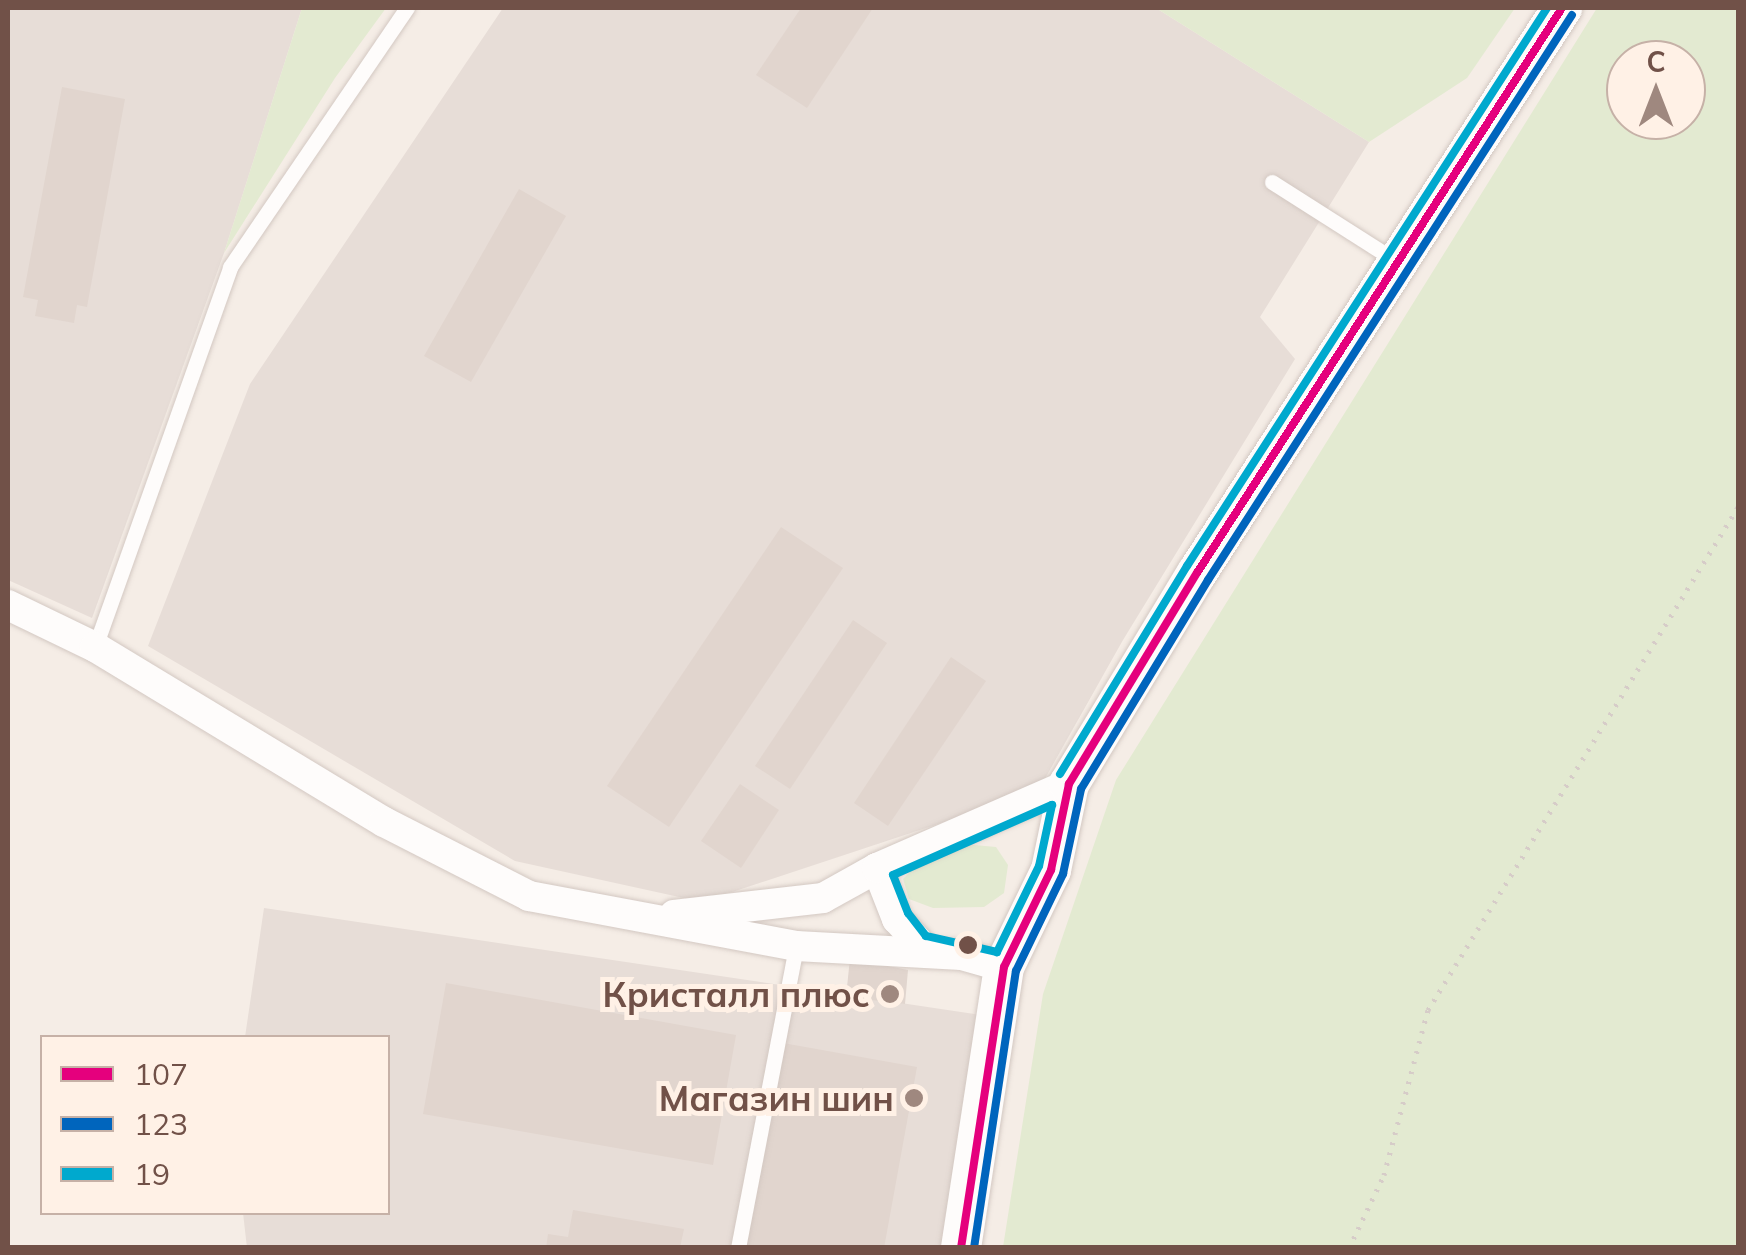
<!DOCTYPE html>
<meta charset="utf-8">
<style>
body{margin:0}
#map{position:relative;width:1746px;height:1255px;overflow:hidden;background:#f5ede6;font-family:Mulish,sans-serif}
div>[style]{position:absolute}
.industrial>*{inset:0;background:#e7ddd7}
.green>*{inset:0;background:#e3ead1}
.building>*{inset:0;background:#e1d5ce}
.path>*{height:5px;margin-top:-2.5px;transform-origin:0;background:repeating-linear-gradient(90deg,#d6ccc8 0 2.5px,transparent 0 10.5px)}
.roads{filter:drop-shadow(0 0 2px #d3c8c2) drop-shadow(0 0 2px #d3c8c2)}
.service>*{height:15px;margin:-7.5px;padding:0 7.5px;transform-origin:7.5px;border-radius:7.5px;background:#fefcfb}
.minor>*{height:30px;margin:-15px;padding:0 15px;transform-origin:15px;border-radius:15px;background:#fefcfb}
.secondary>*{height:40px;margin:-20px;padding:0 20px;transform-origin:20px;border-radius:20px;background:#fefcfb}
.bus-1>*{height:8px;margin:-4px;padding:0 4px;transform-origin:4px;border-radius:4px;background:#e5007d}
.bus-2>*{height:8px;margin:-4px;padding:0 4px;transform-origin:4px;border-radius:4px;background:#0065bd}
.bus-3>*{height:8px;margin:-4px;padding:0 4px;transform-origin:4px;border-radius:4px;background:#00a9ce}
.dots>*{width:28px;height:28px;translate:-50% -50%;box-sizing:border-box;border:5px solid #fff1e6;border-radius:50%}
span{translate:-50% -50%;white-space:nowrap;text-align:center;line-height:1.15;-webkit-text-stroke:10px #fff1e6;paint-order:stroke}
.poi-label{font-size:35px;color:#715148;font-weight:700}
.right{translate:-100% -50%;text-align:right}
.frame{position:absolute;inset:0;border:10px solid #715148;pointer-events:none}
.legend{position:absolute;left:40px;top:1035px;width:350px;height:180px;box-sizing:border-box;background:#fff1e6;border:2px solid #c6b1a7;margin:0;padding:12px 18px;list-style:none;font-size:30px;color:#715148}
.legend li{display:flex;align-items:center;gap:20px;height:50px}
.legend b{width:50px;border:2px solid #c6b1a7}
.north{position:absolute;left:1606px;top:40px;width:100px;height:100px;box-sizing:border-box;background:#fff1e6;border:2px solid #c6b1a7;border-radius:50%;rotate:0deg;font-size:28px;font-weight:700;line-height:40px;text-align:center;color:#715148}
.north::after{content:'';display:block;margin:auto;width:35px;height:45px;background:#9f887f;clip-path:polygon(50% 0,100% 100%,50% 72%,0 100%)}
</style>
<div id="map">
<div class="industrial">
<i style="clip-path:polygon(8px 8px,302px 8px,224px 253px,92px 618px,8px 580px)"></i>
<i style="clip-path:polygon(503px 8px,1156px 8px,1369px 142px,1260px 317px,1295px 359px,1123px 640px,1038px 791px,702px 902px,515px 861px,148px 646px,250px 384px)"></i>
<i style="clip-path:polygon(264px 908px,981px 1015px,941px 1247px,247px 1248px,243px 1213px,388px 1212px,388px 1038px,245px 1037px)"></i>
</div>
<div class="green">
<i style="clip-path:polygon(302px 8px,386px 8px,335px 78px,224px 253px)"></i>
<i style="clip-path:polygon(1156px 8px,1515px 8px,1467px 78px,1369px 142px)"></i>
<i style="clip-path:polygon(evenodd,1597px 8px,1738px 8px,1738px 1247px,1003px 1247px,1043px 994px,1116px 780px,1597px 8px,1626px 60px,1686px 60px,1686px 120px,1626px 120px,1626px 60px)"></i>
<i style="clip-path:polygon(963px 844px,996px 847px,1008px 865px,1004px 893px,984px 907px,933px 908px,909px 899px,903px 879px,921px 861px)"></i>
</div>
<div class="building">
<i style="clip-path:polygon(801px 8px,873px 8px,807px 108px,756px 75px)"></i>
<i style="clip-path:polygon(62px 87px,125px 99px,87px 307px,77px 305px,74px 323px,35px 316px,38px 300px,23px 297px)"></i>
<i style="clip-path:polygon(519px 189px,566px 216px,471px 382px,424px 356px)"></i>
<i style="clip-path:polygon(781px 527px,843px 568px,669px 827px,607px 786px)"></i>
<i style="clip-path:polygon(853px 620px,887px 643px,790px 789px,755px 766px)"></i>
<i style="clip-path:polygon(951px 657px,986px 681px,888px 826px,854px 803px)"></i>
<i style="clip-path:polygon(740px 784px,779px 810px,741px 868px,701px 841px)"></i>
<i style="clip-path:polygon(850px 958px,908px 970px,905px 1004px,846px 997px)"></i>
<i style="clip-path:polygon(446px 983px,736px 1035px,713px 1165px,423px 1114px)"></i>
<i style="clip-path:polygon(783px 1043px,917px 1067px,884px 1248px,746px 1248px)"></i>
<i style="clip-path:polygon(573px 1210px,684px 1229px,680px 1248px,546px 1248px,548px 1234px,568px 1237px)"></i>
</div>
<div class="path">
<i style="left:1349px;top:1248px;width:81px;rotate:-64.4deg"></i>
<i style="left:1384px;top:1175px;width:171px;rotate:-75.1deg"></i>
<i style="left:1428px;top:1010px;width:591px;rotate:-58.35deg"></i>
</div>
<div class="roads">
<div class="service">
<i style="left:1272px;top:182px;width:147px;rotate:32.5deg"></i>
<i style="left:95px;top:647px;width:403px;rotate:-70.4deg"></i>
<i style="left:230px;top:267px;width:314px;rotate:-55.7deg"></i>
<i style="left:738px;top:1248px;width:308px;rotate:-79.1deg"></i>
</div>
<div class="minor">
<i style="left:8px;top:605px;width:97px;rotate:25.8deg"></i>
<i style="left:95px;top:647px;width:338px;rotate:31.2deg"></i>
<i style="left:384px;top:822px;width:163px;rotate:27deg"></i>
<i style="left:529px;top:896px;width:272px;rotate:10.6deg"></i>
<i style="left:796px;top:946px;width:166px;rotate:3.1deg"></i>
<i style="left:962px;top:955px;width:44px;rotate:15.9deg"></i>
<i style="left:877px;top:868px;width:55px;rotate:68.6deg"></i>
<i style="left:897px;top:919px;width:46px;rotate:47.6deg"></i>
<i style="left:674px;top:915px;width:150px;rotate:-6.5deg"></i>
<i style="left:823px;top:898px;width:62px;rotate:-29.1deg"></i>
<i style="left:877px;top:868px;width:210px;rotate:-23.6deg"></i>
</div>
<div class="secondary">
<i style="left:961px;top:1248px;width:284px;rotate:-81.3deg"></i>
<i style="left:1004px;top:967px;width:108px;rotate:-64.1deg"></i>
<i style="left:1051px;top:870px;width:88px;rotate:-78.2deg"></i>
<i style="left:1069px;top:784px;width:247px;rotate:-58.8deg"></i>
<i style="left:1197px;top:573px;width:673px;rotate:-57.14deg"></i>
</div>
</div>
<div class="bus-1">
<i style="left:961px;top:1248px;width:284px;rotate:-81.3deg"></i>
<i style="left:1004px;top:967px;width:108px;rotate:-64.1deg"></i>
<i style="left:1051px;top:870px;width:88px;rotate:-78.2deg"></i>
<i style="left:1069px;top:784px;width:247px;rotate:-58.8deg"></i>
<i style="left:1197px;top:573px;width:673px;rotate:-57.14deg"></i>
</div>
<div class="bus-2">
<i style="left:974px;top:1248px;width:280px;rotate:-81.4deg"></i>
<i style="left:1016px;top:971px;width:108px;rotate:-64.1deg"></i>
<i style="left:1063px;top:874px;width:87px;rotate:-78deg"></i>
<i style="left:1081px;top:789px;width:245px;rotate:-58.7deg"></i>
<i style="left:1208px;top:580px;width:672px;rotate:-57.21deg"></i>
</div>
<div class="bus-3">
<i style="left:1060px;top:774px;width:244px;rotate:-58.6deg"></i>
<i style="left:1187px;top:566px;width:664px;rotate:-57.17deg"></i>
<i style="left:1052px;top:805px;width:62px;rotate:102deg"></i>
<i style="left:1039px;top:866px;width:96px;rotate:116deg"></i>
<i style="left:997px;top:952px;width:73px;rotate:-167.3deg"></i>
<i style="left:926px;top:936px;width:29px;rotate:-128deg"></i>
<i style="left:908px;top:913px;width:41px;rotate:-111.5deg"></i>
<i style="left:893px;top:875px;width:174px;rotate:-23.8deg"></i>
</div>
<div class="dots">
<i style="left:968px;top:945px;background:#715148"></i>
<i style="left:890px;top:994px;background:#9f887f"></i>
<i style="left:914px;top:1098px;background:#9f887f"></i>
</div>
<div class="poi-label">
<span class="right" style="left:870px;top:994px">Кристалл плюс</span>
<span class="right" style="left:894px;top:1098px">Магазин шин</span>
</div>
<div class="frame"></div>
<ul class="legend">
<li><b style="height:12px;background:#e5007d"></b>107</li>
<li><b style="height:12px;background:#0065bd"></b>123</li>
<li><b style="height:12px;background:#00a9ce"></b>19</li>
</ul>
<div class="north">С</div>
</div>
